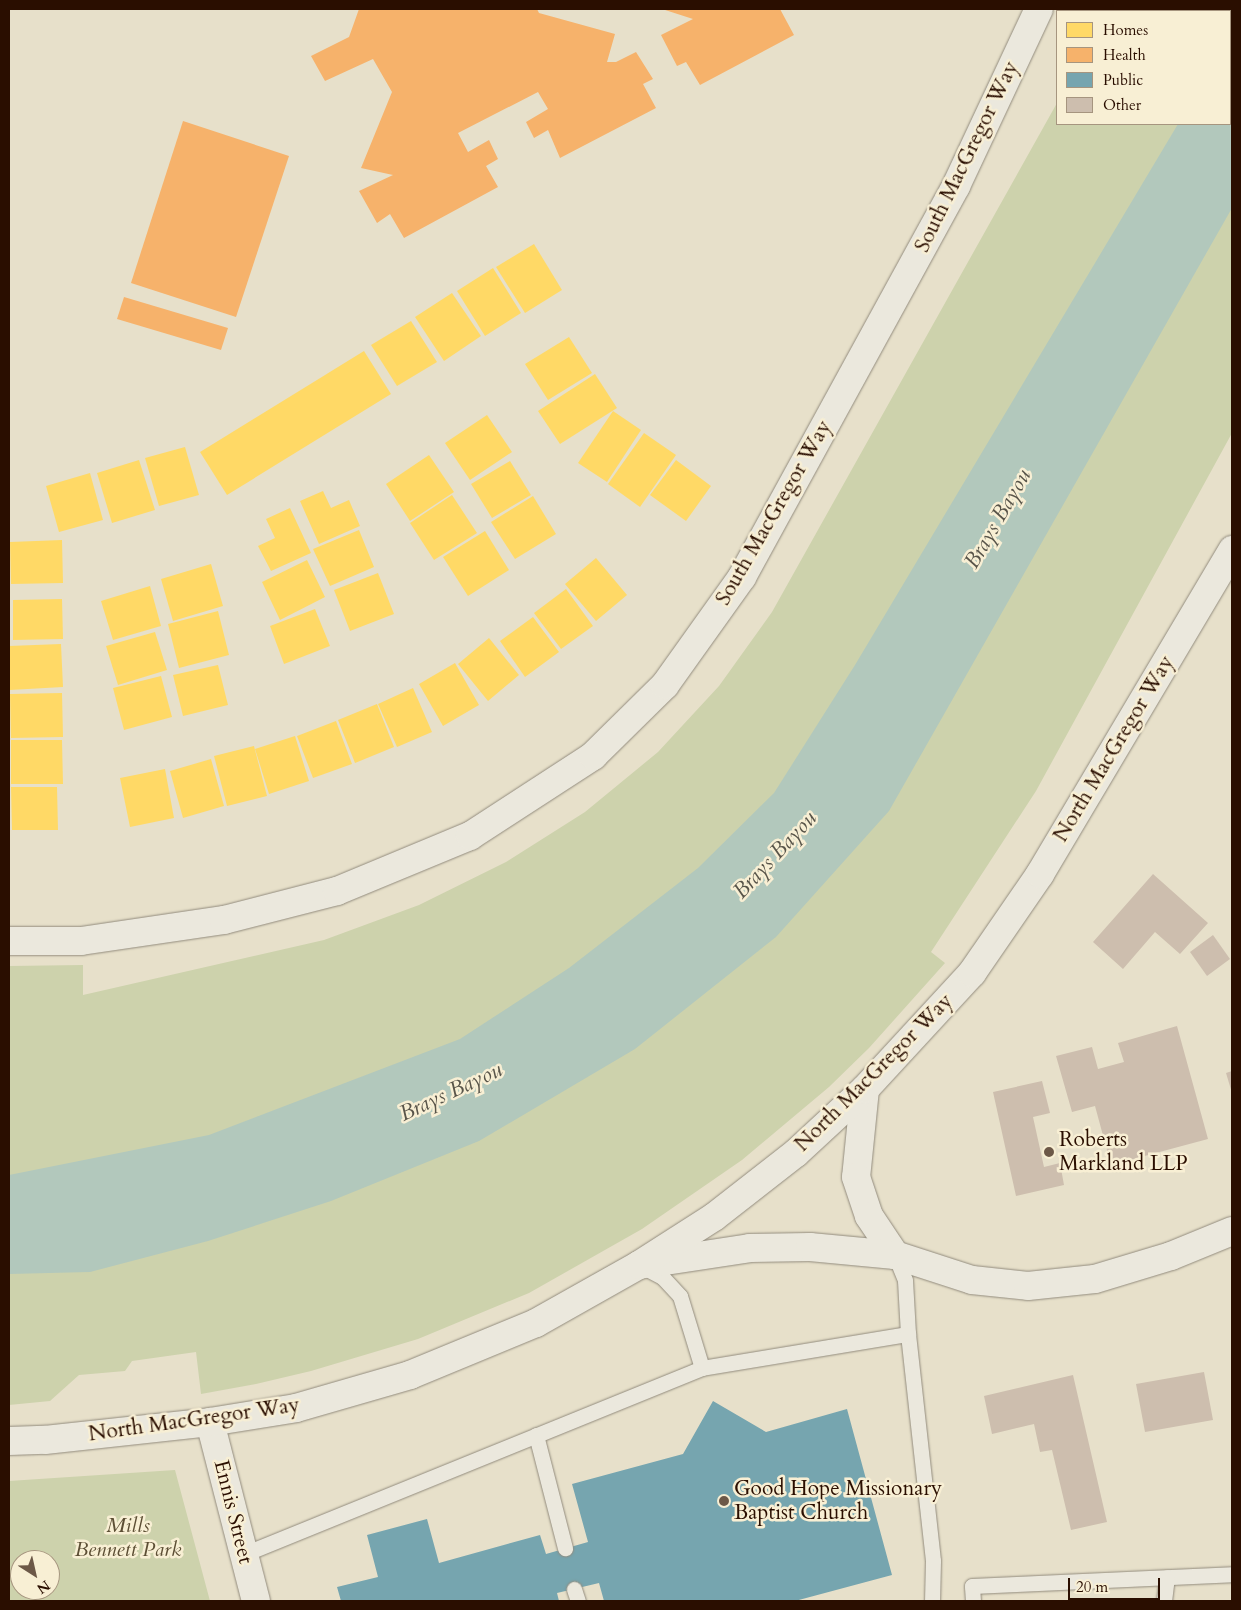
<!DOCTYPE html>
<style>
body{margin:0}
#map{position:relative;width:1241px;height:1610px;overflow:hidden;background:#e7e0ca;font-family:Cardo,serif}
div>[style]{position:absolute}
.green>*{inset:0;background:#cdd2ac}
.water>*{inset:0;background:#b2c8bc}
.homes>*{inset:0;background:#ffd966}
.health>*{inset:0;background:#f6b26b}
.public>*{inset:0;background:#76a5af}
.building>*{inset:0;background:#cdbeae}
.roads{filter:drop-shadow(0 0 1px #928b7d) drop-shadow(0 0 1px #928b7d)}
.lane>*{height:15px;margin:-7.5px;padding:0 7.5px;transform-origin:7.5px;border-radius:7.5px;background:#ebe8dd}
.street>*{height:28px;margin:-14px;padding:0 14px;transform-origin:14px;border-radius:14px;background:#ebe8dd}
.secondary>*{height:28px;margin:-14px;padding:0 14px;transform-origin:14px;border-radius:14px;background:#ebe8dd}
.dots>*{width:14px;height:14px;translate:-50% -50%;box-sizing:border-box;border:2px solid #f8efd4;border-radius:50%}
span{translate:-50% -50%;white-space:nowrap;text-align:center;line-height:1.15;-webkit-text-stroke:5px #f8efd4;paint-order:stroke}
.street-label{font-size:21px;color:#2a0e00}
.poi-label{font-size:21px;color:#2a0e00}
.left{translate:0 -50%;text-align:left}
.park-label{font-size:21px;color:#5c4e34;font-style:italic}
.water-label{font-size:22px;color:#585449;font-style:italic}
.frame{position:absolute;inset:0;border:10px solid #2a0e00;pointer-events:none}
.legend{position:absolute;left:1056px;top:10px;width:175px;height:115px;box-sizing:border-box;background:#f8efd4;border:1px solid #a6957f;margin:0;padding:6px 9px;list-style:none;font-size:15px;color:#2a0e00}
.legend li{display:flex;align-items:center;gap:10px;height:25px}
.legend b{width:25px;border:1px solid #a6957f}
.north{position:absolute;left:10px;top:1550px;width:50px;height:50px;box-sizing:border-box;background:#f8efd4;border:1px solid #a6957f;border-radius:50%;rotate:145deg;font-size:14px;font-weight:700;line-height:20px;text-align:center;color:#2a0e00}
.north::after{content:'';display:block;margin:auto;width:18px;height:22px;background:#6c5847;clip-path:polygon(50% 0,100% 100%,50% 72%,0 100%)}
.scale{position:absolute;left:1068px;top:1578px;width:92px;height:22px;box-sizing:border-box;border:2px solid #2a0e00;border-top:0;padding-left:6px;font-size:15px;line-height:18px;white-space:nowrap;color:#2a0e00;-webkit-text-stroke:4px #f8efd4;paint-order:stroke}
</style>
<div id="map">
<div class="green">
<i style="clip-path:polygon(1097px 9px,1232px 9px,1232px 433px,1036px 791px,931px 952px,945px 963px,869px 1048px,829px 1087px,742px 1160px,642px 1229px,529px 1293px,418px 1339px,311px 1371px,256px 1384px,201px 1394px,196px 1352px,132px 1361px,125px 1371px,79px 1375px,50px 1401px,9px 1405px,9px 966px,83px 965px,83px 995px,324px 940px,419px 905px,506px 862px,585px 812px,658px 752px,719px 686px,772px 612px,1057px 103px,1057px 124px,1230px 124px,1230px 11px,1096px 11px)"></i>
<i style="clip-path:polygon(evenodd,175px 1470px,210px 1601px,9px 1601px,9px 1481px,175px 1470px,20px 1560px,50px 1560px,50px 1590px,20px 1590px,20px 1560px)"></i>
</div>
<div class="water">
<i style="clip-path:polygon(1232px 32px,1232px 208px,889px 811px,776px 937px,635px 1049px,479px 1141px,331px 1201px,208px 1241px,90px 1272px,9px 1274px,9px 1175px,209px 1135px,460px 1039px,569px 968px,698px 868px,774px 793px,855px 665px,1178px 124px,1230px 124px)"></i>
</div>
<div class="homes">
<i style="clip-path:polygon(534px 244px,562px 290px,525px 313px,496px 267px)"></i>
<i style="clip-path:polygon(493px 268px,521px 313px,485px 336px,457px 291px)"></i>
<i style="clip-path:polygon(452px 293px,481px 336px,444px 361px,415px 317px)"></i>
<i style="clip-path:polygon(411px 321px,437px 362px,397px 386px,371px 345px)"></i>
<i style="clip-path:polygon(569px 337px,592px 373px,548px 400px,525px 364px)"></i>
<i style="clip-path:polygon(364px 351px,391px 394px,227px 495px,200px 452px)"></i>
<i style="clip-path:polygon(595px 374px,617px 408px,560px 444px,538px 411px)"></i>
<i style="clip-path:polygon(613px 411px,641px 430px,607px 482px,578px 463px)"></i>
<i style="clip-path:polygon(487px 415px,512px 452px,470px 480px,445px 443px)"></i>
<i style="clip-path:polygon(644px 433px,676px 455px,640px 507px,608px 484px)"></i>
<i style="clip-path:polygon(185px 447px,199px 495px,159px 506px,145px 458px)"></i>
<i style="clip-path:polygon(429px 455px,454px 492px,410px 521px,386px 484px)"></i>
<i style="clip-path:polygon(139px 460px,155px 510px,112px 523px,97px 473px)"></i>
<i style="clip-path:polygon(676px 460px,711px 486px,686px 521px,650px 495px)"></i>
<i style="clip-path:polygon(510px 461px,531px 495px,492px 518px,471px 484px)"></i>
<i style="clip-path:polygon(90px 473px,103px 520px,59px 532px,46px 486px)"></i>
<i style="clip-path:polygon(323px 491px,331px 508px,349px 500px,360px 526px,319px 544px,300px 501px)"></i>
<i style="clip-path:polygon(452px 495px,477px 533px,434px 560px,410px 523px)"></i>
<i style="clip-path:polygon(533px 496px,556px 534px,515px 559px,491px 522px)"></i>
<i style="clip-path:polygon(290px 508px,311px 553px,271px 571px,258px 546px,275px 538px,266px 519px)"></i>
<i style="clip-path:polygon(359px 530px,374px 567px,330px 586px,313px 549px)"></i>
<i style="clip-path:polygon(485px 531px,509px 570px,468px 596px,443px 557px)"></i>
<i style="clip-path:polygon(62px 540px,63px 583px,11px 584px,10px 542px)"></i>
<i style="clip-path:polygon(596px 558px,627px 595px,596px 621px,565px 584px)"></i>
<i style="clip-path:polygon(307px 560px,325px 597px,280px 620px,262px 582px)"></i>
<i style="clip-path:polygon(211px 564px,223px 606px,173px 621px,161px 579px)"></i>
<i style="clip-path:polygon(378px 573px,394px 614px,350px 631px,334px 590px)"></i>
<i style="clip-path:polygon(150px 586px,161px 626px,113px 640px,101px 601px)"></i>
<i style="clip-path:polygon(566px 589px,593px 626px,561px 649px,534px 613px)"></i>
<i style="clip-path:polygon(62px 599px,63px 639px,13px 640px,13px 600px)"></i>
<i style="clip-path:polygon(315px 609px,330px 646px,284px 664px,270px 626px)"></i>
<i style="clip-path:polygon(218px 611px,229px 655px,179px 668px,168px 624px)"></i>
<i style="clip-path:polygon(533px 617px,559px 652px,525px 677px,500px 641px)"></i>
<i style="clip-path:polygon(155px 632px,167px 670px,118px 685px,106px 646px)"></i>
<i style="clip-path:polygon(489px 638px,519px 675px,488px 701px,458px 664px)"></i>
<i style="clip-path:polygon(61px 644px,63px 687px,10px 690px,9px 646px)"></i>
<i style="clip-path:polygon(455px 663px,479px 705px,443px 726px,419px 684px)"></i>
<i style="clip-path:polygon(218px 665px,228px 705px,183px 716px,173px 675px)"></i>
<i style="clip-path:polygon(161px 676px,172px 717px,124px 730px,113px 688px)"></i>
<i style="clip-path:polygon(413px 688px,432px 732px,397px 747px,378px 704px)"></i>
<i style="clip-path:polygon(62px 693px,63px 737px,11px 738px,10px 694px)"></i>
<i style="clip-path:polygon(377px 704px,394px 747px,355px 763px,338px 720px)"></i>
<i style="clip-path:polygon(336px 721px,352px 764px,313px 778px,297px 736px)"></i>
<i style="clip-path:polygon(295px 736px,309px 781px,269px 794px,255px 749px)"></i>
<i style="clip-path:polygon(11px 740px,62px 740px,63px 784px,11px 784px)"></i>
<i style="clip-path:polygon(254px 746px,267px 796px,227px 806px,214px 756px)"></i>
<i style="clip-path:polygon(211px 759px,224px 806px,183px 818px,170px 771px)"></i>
<i style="clip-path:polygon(165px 769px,174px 818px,130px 827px,120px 778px)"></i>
<i style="clip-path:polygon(11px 787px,57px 787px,58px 830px,12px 830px)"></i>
</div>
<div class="health">
<i style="clip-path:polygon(359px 9px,537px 9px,539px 13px,615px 34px,607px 62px,616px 62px,636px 52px,653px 79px,643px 84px,656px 108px,560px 158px,548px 130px,534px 138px,526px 122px,548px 109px,538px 92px,458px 133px,468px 152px,489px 140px,498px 159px,486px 166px,498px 187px,404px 238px,390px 214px,377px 223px,359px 191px,393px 175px,361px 168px,392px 92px,373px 59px,325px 81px,311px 56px,349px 37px)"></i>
<i style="clip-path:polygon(662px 9px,780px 9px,794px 35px,700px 85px,686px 62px,677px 66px,661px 35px,693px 19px)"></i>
<i style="clip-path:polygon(183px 121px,289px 156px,236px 317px,131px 283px)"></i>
<i style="clip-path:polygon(124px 297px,228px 328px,221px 350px,117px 319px)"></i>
</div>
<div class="public">
<i style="clip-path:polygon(713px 1401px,766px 1432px,847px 1409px,892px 1575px,795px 1601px,604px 1601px,599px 1583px,557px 1593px,559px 1601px,341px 1601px,337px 1587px,378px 1577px,367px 1535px,427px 1519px,439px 1563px,540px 1535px,546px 1554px,588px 1542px,572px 1484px,683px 1454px)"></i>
</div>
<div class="building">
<i style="clip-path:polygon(1153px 874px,1208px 923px,1180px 954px,1155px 932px,1123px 969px,1093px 942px)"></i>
<i style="clip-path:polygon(1213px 935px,1230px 959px,1207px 976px,1190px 952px)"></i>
<i style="clip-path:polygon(1177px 1026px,1208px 1139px,1111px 1165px,1095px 1106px,1072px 1112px,1056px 1056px,1092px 1047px,1098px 1069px,1124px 1062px,1118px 1043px)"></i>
<i style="clip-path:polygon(1232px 1071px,1232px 1093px,1226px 1073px)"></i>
<i style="clip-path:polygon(1042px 1081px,1050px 1113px,1033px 1117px,1044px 1167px,1060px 1163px,1064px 1185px,1016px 1196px,993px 1092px)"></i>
<i style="clip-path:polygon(1204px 1372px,1213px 1420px,1145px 1432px,1136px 1384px)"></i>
<i style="clip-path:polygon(1073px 1375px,1107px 1522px,1071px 1530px,1052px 1450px,1040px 1452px,1034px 1424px,992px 1434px,984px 1396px)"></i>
</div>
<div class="roads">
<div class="lane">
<i style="left:908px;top:1334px;width:228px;rotate:83.7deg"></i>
<i style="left:933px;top:1561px;width:40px;rotate:91.4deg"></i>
<i style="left:702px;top:1368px;width:209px;rotate:-9.4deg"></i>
<i style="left:908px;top:1334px;width:54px;rotate:-93.2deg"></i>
<i style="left:905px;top:1280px;width:27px;rotate:-112deg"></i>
<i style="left:536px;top:1435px;width:117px;rotate:75.6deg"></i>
<i style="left:244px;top:1554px;width:494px;rotate:-22.1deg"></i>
<i style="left:702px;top:1368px;width:75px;rotate:-107deg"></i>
<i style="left:680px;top:1296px;width:26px;rotate:-133deg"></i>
<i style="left:662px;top:1277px;width:21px;rotate:-152deg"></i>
<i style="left:574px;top:1589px;width:13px;rotate:72deg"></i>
<i style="left:973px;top:1601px;width:15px;rotate:-94deg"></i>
<i style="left:972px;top:1586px;width:260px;rotate:-2.6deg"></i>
<i style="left:1164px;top:1601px;width:24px;rotate:-83deg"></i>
</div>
<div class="street">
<i style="left:865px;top:1089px;width:88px;rotate:95.8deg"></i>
<i style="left:856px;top:1177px;width:41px;rotate:71.6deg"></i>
<i style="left:869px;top:1216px;width:47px;rotate:56.3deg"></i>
<i style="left:639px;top:1265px;width:112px;rotate:-8.7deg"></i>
<i style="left:750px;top:1248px;width:60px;rotate:-1deg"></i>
<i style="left:810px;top:1247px;width:85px;rotate:5.4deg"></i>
<i style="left:895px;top:1255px;width:81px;rotate:18deg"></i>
<i style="left:972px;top:1280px;width:56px;rotate:6.1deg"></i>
<i style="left:1028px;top:1286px;width:67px;rotate:-6deg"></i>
<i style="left:1095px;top:1279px;width:79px;rotate:-16.8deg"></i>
<i style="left:1171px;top:1256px;width:66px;rotate:-22.3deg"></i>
</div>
<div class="secondary">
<i style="left:9px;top:941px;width:72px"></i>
<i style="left:81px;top:941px;width:145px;rotate:-8.4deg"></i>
<i style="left:224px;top:920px;width:117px;rotate:-14.4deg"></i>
<i style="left:337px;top:891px;width:144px;rotate:-22.5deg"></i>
<i style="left:470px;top:836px;width:147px;rotate:-33deg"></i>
<i style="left:593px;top:756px;width:101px;rotate:-44.6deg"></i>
<i style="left:665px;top:685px;width:133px;rotate:-54.5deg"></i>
<i style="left:742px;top:577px;width:446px;rotate:-61.3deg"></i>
<i style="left:956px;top:186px;width:195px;rotate:-64.9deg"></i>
<i style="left:210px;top:1422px;width:185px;rotate:75.6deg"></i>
<i style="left:9px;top:1441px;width:36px;rotate:-2deg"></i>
<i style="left:45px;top:1440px;width:166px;rotate:-6.2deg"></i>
<i style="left:210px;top:1422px;width:87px;rotate:-9.2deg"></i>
<i style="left:296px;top:1408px;width:119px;rotate:-16.1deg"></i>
<i style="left:410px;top:1375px;width:136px;rotate:-22.4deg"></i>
<i style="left:536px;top:1323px;width:118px;rotate:-29.4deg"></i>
<i style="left:639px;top:1265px;width:89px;rotate:-32.6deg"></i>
<i style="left:714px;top:1217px;width:104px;rotate:-38deg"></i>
<i style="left:796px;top:1153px;width:94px;rotate:-42.8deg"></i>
<i style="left:865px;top:1089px;width:158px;rotate:-47.3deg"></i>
<i style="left:972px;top:973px;width:120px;rotate:-55.5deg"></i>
<i style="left:1040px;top:874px;width:377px;rotate:-59.3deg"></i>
</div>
</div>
<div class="dots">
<i style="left:1049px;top:1152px;background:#6c5847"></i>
<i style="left:724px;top:1501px;background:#6c5847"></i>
</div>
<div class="street-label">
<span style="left:967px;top:157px;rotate:-64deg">South MacGregor Way</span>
<span style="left:774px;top:513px;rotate:-60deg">South MacGregor Way</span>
<span style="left:1114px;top:749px;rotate:-59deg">North MacGregor Way</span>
<span style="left:874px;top:1073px;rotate:-45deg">North MacGregor Way</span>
<span style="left:194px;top:1420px;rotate:-8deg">North MacGregor Way</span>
<span style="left:233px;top:1512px;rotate:76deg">Ennis Street</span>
</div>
<div class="poi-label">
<span class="left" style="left:1059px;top:1152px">Roberts<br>Markland LLP</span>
<span class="left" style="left:734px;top:1501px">Good Hope Missionary<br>Baptist Church</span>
</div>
<div class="park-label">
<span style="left:128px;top:1538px">Mills<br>Bennett Park</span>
</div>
<div class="water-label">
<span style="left:998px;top:519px;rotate:-60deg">Brays Bayou</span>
<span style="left:775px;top:855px;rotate:-47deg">Brays Bayou</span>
<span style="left:451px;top:1092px;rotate:-25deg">Brays Bayou</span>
</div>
<div class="frame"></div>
<ul class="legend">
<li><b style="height:14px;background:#ffd966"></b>Homes</li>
<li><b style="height:14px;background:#f6b26b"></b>Health</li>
<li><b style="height:14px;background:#76a5af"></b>Public</li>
<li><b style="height:14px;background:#cdbeae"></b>Other</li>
</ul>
<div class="north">N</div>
<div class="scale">20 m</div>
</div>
